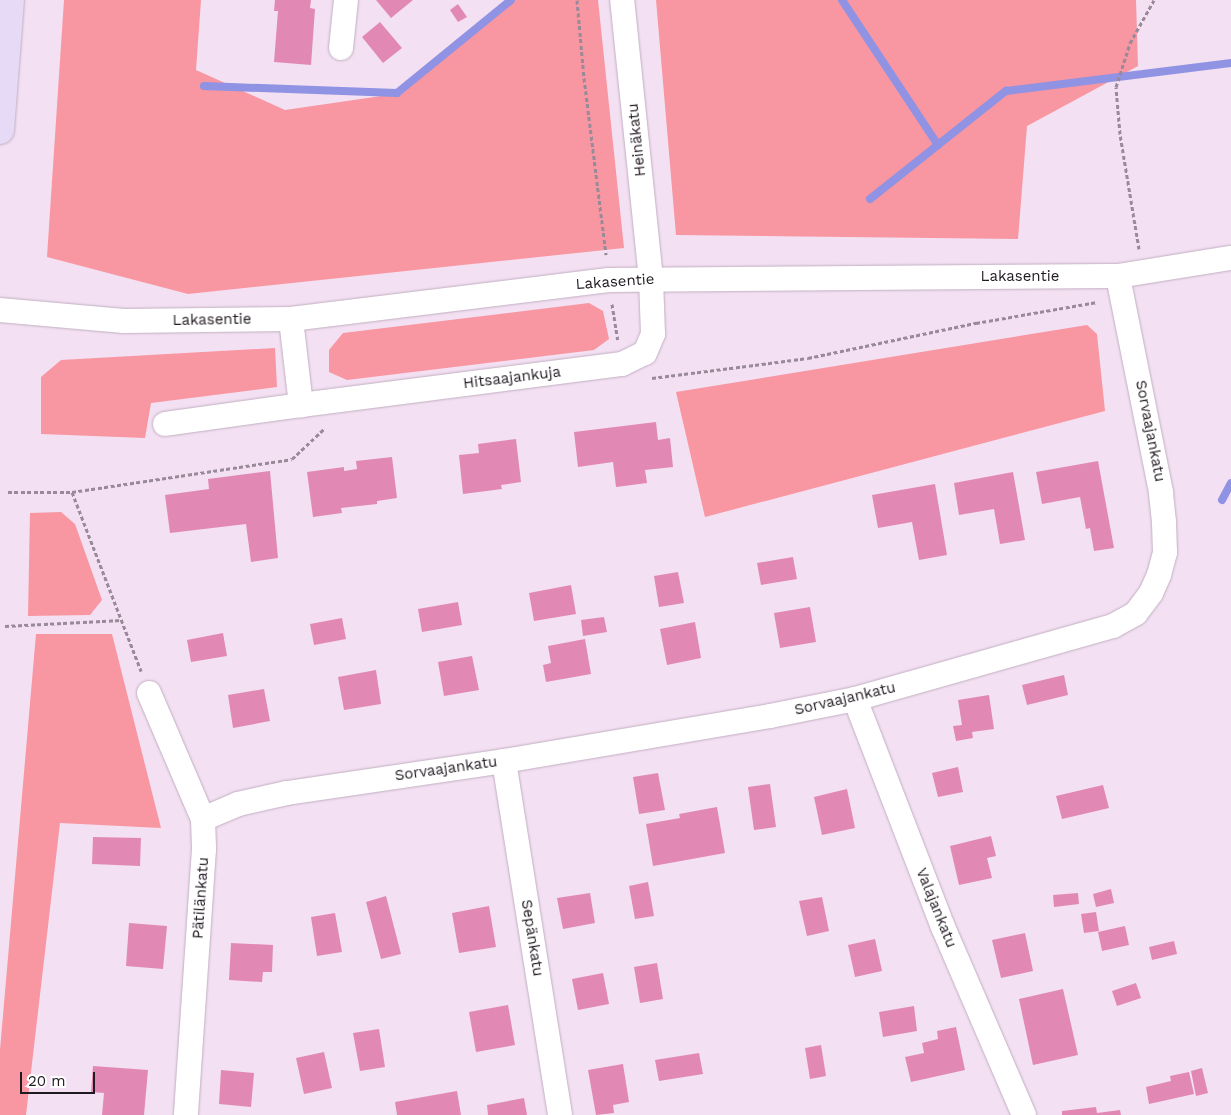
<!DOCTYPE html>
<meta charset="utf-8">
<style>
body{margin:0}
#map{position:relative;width:1231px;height:1115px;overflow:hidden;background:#f3e0f2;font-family:"Work Sans",sans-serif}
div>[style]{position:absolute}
.forest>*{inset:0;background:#f896a1}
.stream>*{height:8px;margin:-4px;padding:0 4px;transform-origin:4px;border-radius:4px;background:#9092e3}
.building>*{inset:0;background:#e189b4}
.path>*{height:3px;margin-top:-1.5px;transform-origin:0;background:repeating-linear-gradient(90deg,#988a98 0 4px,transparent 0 6.5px)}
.roads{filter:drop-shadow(0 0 1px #c1afc1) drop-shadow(0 0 1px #c1afc1)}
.minor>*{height:24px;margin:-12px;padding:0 12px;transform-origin:12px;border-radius:12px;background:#fff}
.secondary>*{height:28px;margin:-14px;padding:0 14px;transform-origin:14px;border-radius:14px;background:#e7daf6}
span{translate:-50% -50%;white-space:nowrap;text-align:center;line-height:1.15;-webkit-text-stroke:4.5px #fff;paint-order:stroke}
.street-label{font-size:15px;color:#211a21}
.scale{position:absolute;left:20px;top:1072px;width:75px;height:22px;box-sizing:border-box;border:2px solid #211a21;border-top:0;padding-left:6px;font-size:15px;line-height:18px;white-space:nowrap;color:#211a21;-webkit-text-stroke:4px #fff;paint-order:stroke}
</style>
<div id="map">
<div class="forest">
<i style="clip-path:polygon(64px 0,201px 0,196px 70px,285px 110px,395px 94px,507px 0,598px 0,624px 248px,188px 294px,47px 257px)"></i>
<i style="clip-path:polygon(656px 0,1136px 0,1138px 66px,1027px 126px,1018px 239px,676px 235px)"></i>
<i style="clip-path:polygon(589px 303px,603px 311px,609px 339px,594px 350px,347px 380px,329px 372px,329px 350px,343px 333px)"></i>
<i style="clip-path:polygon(1087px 325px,1097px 334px,1105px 411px,705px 517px,676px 392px)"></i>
<i style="clip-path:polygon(275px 348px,277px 387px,151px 403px,145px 438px,41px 434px,41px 377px,61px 360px)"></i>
<i style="clip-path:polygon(61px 512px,75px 524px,102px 600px,90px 615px,28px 616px,30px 513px)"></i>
<i style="clip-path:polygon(36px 634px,112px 634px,161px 828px,60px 823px,26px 1115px,0 1115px,0 1050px)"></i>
</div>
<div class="stream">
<i style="left:842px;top:0;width:174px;rotate:56.5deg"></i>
<i style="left:204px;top:86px;width:193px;rotate:2.1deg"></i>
<i style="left:397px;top:93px;width:147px;rotate:-39.2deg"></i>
<i style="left:870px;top:199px;width:174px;rotate:-38.5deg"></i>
<i style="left:1006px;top:91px;width:227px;rotate:-7.1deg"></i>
<i style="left:1222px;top:500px;width:19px;rotate:-62deg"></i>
</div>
<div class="building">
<i style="clip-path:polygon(275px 0,311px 0,310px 8px,315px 9px,311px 65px,274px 62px,278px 11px,274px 11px)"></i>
<i style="clip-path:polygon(376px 0,413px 0,391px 18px)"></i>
<i style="clip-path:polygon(458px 4px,467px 17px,458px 22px,450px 10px)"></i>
<i style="clip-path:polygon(380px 22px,402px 48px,383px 63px,362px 37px)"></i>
<i style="clip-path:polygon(656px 422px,658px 440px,670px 438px,673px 467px,645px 470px,647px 483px,616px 487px,613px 462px,578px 467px,574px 432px)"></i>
<i style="clip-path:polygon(516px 439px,521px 482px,501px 485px,502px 489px,463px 494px,459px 455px,479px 453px,478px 444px)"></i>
<i style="clip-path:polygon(392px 457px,397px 498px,377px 501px,377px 504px,341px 508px,342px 513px,313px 517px,307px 472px,344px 467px,344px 471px,357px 469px,356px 461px)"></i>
<i style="clip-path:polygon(1098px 461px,1114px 548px,1094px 551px,1090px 528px,1086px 529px,1080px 497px,1042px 504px,1036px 472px)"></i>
<i style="clip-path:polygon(270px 471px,278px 558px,251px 562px,246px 524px,170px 533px,165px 495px,209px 489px,208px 479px)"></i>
<i style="clip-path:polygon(1013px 472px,1025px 540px,1000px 544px,994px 509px,959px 515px,954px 483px)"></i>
<i style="clip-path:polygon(935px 484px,947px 555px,919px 560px,912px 522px,878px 528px,872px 495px)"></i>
<i style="clip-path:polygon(793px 557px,797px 579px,761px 585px,757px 563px)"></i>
<i style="clip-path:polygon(678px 572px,684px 603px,659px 607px,654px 576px)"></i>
<i style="clip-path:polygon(571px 585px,576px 614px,534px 621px,529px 593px)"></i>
<i style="clip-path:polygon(458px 602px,462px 625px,422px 632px,418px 609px)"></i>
<i style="clip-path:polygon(810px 607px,816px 642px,780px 648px,774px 613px)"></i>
<i style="clip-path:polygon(604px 617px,607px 632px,583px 636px,581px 620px)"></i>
<i style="clip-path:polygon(342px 618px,346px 639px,314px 645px,310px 624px)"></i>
<i style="clip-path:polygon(695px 622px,701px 658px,667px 665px,660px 629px)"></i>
<i style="clip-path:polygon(223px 633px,227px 656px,191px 662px,187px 640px)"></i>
<i style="clip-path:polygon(585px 639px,591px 674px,546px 682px,543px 665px,551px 663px,548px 646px)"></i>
<i style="clip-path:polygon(472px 656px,479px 690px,444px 696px,438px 662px)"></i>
<i style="clip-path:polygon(376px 670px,381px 704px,344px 710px,338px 677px)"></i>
<i style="clip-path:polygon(1064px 675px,1068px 695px,1027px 705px,1022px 685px)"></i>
<i style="clip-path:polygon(264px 689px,270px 721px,233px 728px,228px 695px)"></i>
<i style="clip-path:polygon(989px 695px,994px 729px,972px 732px,973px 738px,956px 741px,953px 726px,962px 725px,958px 700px)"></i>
<i style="clip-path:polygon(958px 767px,963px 792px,938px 797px,932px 773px)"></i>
<i style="clip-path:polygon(658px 773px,665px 810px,639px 814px,633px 777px)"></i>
<i style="clip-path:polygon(770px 784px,776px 827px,754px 830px,748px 787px)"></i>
<i style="clip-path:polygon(1103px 785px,1109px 808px,1062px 819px,1056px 796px)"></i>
<i style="clip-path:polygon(847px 789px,855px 828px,822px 835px,814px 797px)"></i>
<i style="clip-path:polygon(717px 807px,725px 853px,653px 866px,646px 824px,680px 818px,679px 814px)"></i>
<i style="clip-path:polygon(991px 836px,996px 856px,987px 858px,992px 878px,959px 885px,950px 846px)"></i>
<i style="clip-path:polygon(93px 837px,141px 838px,140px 866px,92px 864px)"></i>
<i style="clip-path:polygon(648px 882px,654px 916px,635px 919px,629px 886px)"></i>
<i style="clip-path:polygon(1111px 889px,1114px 903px,1096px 907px,1093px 894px)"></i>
<i style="clip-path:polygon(590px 893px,595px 923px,563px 929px,557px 898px)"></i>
<i style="clip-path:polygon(1078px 893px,1079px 904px,1054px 907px,1053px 895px)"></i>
<i style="clip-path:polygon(386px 896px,401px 954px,381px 959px,366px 902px)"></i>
<i style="clip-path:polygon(822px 897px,829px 931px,807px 936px,799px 901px)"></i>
<i style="clip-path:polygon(489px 906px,496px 947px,459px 953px,452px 913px)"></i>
<i style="clip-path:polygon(1096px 912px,1099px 931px,1084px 933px,1081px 914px)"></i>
<i style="clip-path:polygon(335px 913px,342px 952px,317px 956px,311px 917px)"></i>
<i style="clip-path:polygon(129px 923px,167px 926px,163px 969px,126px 966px)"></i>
<i style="clip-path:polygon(1125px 926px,1129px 945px,1102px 951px,1098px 932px)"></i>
<i style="clip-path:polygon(1025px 933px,1033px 971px,1001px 978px,992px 940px)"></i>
<i style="clip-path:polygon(875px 939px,882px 971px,855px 977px,848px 945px)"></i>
<i style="clip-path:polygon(1174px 941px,1177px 954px,1152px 960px,1149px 947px)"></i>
<i style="clip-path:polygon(231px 943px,273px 945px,272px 972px,263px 972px,262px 982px,229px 980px)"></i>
<i style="clip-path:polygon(657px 963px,663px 999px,640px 1003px,634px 967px)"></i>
<i style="clip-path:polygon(603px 973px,609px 1004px,578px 1010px,572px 979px)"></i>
<i style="clip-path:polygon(1136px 983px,1141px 998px,1117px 1006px,1112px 991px)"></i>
<i style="clip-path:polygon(1063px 989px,1078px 1055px,1033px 1065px,1019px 999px)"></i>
<i style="clip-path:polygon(508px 1005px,515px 1045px,476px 1052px,469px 1012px)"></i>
<i style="clip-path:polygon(914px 1006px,917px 1031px,883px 1037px,879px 1012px)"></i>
<i style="clip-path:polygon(956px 1027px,965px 1070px,911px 1082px,905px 1057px,924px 1053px,922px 1043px,938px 1039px,937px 1031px)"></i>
<i style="clip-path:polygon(379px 1029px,385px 1067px,360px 1071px,353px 1033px)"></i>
<i style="clip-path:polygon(821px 1045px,826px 1076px,810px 1079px,805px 1048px)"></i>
<i style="clip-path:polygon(324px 1052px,332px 1088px,304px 1094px,296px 1058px)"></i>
<i style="clip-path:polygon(699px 1053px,703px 1074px,659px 1081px,655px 1060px)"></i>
<i style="clip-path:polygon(623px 1064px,629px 1102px,613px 1105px,614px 1113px,596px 1115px,588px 1070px)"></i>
<i style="clip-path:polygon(93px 1066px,148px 1070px,144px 1115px,102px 1115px,104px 1093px,91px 1092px)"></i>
<i style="clip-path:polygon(1202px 1068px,1208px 1093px,1196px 1096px,1191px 1071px)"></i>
<i style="clip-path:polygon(221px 1070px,254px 1073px,251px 1107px,219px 1104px)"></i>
<i style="clip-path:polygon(1189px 1072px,1194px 1094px,1149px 1104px,1146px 1087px,1171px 1081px,1170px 1076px)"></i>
<i style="clip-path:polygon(457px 1091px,461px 1115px,397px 1115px,395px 1102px)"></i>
<i style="clip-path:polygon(524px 1098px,527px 1115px,488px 1115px,487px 1105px)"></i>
<i style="clip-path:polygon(1096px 1107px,1097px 1113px,1120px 1110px,1121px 1115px,1062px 1115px,1062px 1111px)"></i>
</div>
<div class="path">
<i style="left:577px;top:0;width:78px;rotate:84.9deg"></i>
<i style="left:584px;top:78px;width:178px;rotate:82.9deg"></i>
<i style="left:1139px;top:249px;width:117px;rotate:-99.4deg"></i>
<i style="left:1120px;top:134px;width:47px;rotate:-94.9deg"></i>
<i style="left:1116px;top:87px;width:46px;rotate:-72.3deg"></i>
<i style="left:1130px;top:43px;width:49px;rotate:-60.8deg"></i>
<i style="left:612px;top:304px;width:36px;rotate:81deg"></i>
<i style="left:652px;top:378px;width:157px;rotate:-7.3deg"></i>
<i style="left:808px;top:358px;width:172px;rotate:-11.8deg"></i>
<i style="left:976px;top:323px;width:123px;rotate:-9.8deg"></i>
<i style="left:8px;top:492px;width:64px"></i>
<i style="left:72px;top:492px;width:222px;rotate:-8.5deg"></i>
<i style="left:292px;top:459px;width:45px;rotate:-43.2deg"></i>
<i style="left:72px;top:492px;width:192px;rotate:68.9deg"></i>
<i style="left:5px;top:626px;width:117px;rotate:-2.9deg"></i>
</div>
<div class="roads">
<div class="minor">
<i style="left:341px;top:48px;width:48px;rotate:-84.1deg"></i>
<i style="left:0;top:310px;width:124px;rotate:5.1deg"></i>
<i style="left:124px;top:321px;width:167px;rotate:-0.7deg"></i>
<i style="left:291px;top:319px;width:320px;rotate:-7deg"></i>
<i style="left:609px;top:280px;width:509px;rotate:-0.45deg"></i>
<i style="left:1118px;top:276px;width:114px;rotate:-9.1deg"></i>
<i style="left:291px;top:319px;width:87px;rotate:83.4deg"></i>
<i style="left:301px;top:405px;width:324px;rotate:-7.3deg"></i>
<i style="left:622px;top:364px;width:25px;rotate:-26deg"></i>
<i style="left:645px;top:353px;width:21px;rotate:-67deg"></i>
<i style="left:653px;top:334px;width:55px;rotate:-92.1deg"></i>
<i style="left:651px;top:279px;width:281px;rotate:-95.9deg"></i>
<i style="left:165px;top:424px;width:137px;rotate:-8deg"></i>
<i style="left:149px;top:693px;width:137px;rotate:66.8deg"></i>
<i style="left:203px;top:819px;width:30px;rotate:88deg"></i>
<i style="left:204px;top:849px;width:267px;rotate:93.9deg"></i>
<i style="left:855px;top:699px;width:244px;rotate:68.9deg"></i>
<i style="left:943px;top:927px;width:205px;rotate:66.7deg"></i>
<i style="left:504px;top:761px;width:358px;rotate:81deg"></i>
<i style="left:203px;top:819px;width:38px;rotate:-23deg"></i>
<i style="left:238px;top:804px;width:50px;rotate:-12.7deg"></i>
<i style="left:287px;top:793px;width:219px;rotate:-8.4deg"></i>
<i style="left:504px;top:761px;width:270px;rotate:-9.6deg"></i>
<i style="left:770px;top:716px;width:87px;rotate:-11.3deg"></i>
<i style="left:855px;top:699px;width:268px;rotate:-15.8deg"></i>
<i style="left:1113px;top:626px;width:26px;rotate:-29deg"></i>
<i style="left:1136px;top:613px;width:25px;rotate:-53deg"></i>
<i style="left:1151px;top:593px;width:20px;rotate:-66deg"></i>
<i style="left:1159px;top:575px;width:24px;rotate:-75deg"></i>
<i style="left:1165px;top:552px;width:30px;rotate:-92deg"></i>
<i style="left:1164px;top:522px;width:30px;rotate:-96deg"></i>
<i style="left:1161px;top:492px;width:220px;rotate:-101.3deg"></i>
</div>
<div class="secondary">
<i style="left:0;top:130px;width:130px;rotate:-85.6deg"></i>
</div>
</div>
<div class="street-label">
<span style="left:637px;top:140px;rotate:-96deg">Heinäkatu</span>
<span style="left:1020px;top:277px">Lakasentie</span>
<span style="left:615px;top:282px;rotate:-4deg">Lakasentie</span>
<span style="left:212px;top:320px;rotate:-1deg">Lakasentie</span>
<span style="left:512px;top:378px;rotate:-7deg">Hitsaajankuja</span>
<span style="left:1150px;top:431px;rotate:79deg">Sorvaajankatu</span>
<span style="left:845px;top:699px;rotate:-13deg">Sorvaajankatu</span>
<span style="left:446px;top:769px;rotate:-8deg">Sorvaajankatu</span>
<span style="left:201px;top:898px;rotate:-86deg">Pätilänkatu</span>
<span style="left:936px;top:908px;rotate:68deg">Valajankatu</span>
<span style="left:532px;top:938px;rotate:81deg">Sepänkatu</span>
</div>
<div class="scale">20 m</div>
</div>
